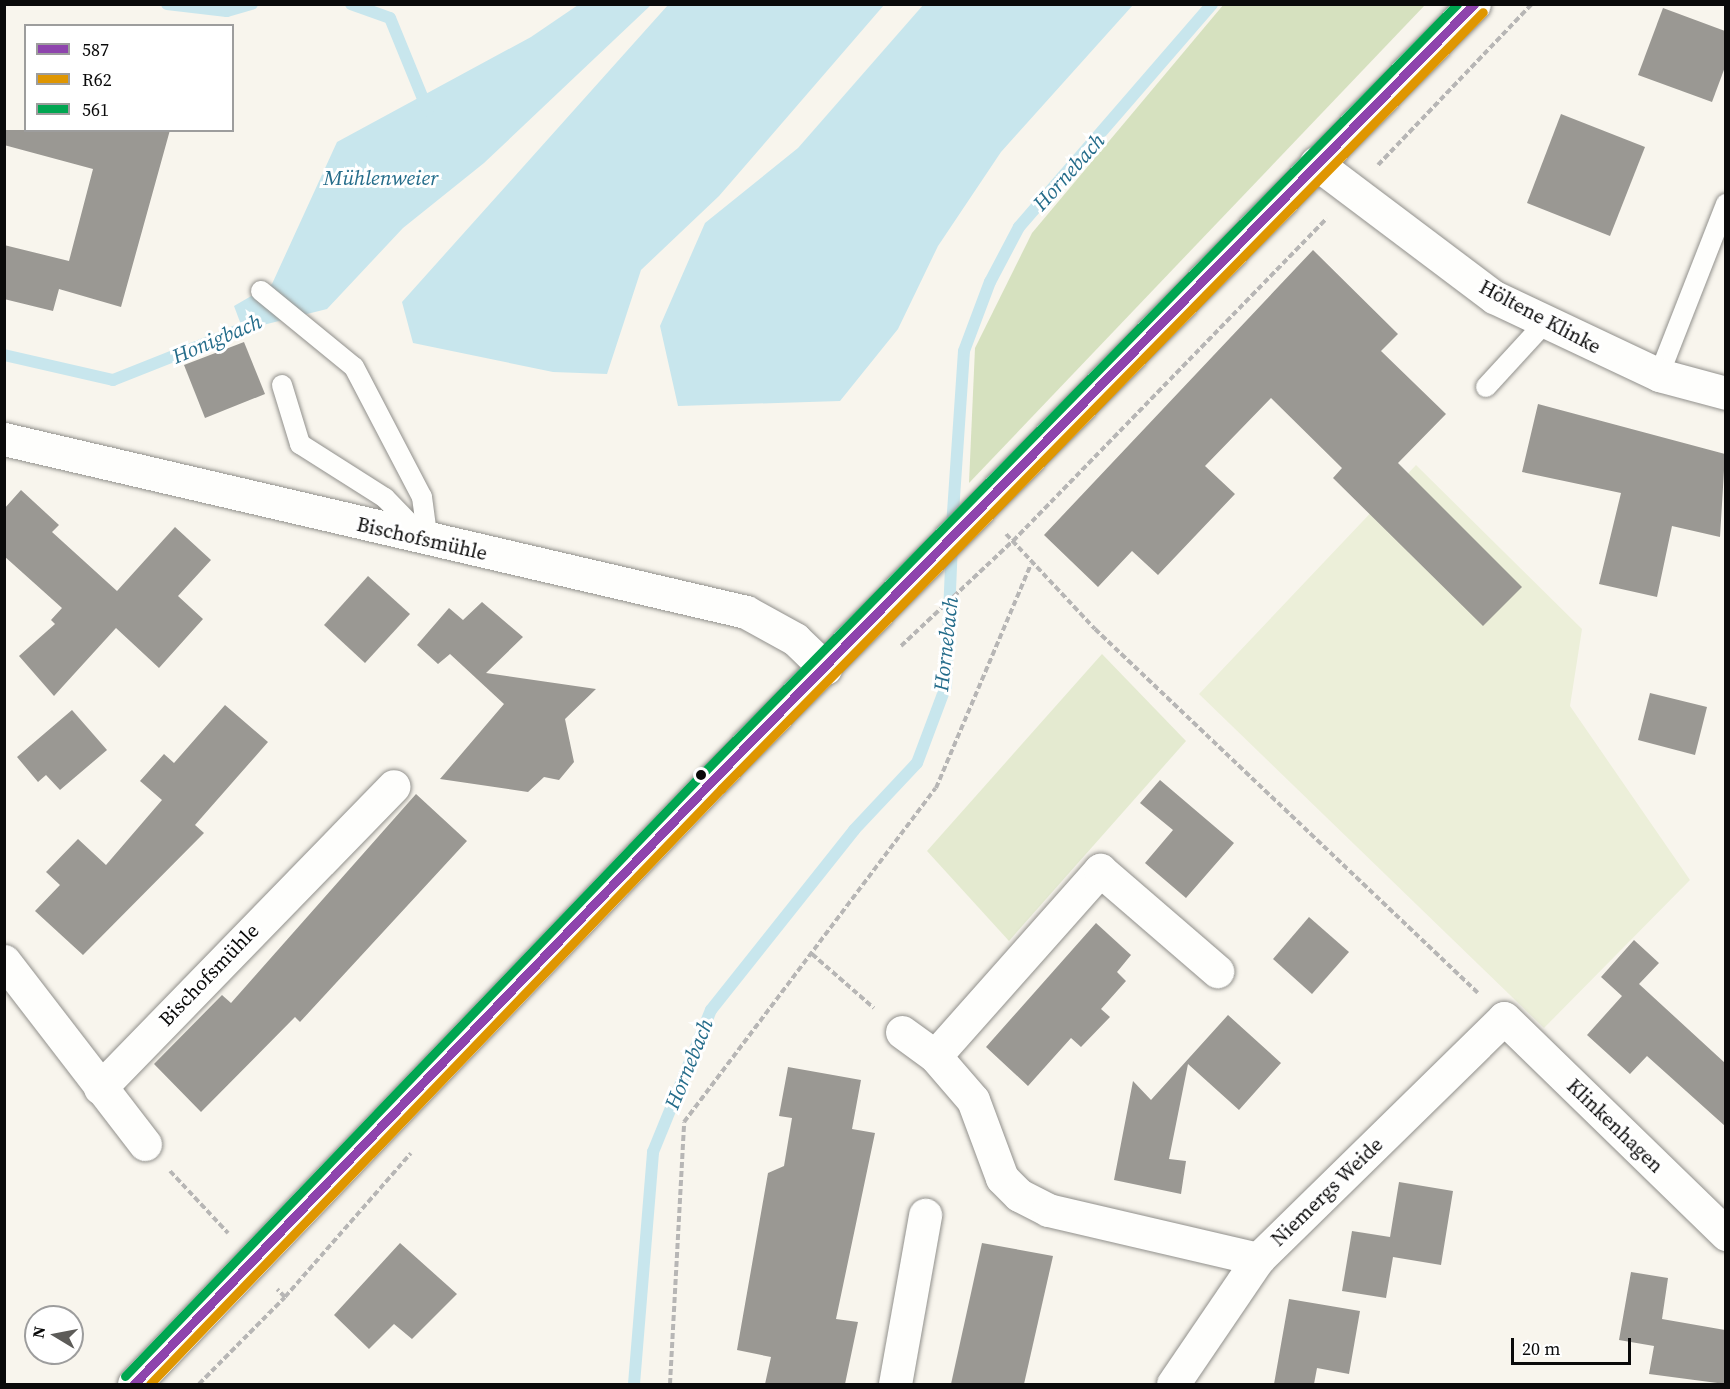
<!DOCTYPE html>
<meta charset="utf-8">
<style>
body{margin:0}
#map{position:relative;width:1730px;height:1389px;overflow:hidden;background:#f8f5ed;font-family:"Source Serif 4",serif}
div>[style]{position:absolute}
.green>*{inset:0;background:#e4ead0}
.forest>*{inset:0;background:#d6e1bf}
.pitch>*{inset:0;background:#ecefd9}
.water>*{inset:0;background:#c8e6ed}
.stream>*{height:12px;margin:-6px;padding:0 6px;transform-origin:6px;border-radius:6px;background:#c8e6ed}
.building>*{inset:0;background:#9a9893}
.path>*{height:4px;margin-top:-2px;transform-origin:0;background:repeating-linear-gradient(90deg,#b7b6b5 0 6px,transparent 0 9px)}
.roads{filter:drop-shadow(0 0 2px #91908c) drop-shadow(0 0 2px #91908c)}
.service>*{height:20px;margin:-10px;padding:0 10px;transform-origin:10px;border-radius:10px;background:#fefefc}
.minor>*{height:33px;margin:-16.5px;padding:0 16.5px;transform-origin:16.5px;border-radius:16.5px;background:#fefefc}
.tertiary>*{height:33px;margin:-16.5px;padding:0 16.5px;transform-origin:16.5px;border-radius:16.5px;background:#fefefc}
.bus-1>*{height:9px;margin:-4.5px;padding:0 4.5px;transform-origin:4.5px;border-radius:4.5px;background:#8e44ad}
.bus-2>*{height:9px;margin:-4.5px;padding:0 4.5px;transform-origin:4.5px;border-radius:4.5px;background:#df9601}
.bus-3>*{height:9px;margin:-4.5px;padding:0 4.5px;transform-origin:4.5px;border-radius:4.5px;background:#00a651}
.dots>*{width:16px;height:16px;translate:-50% -50%;box-sizing:border-box;border:3px solid #fff;border-radius:50%}
span{translate:-50% -50%;white-space:nowrap;text-align:center;line-height:1.15;-webkit-text-stroke:6px #fff;paint-order:stroke}
.street-label{font-size:20px;color:#0a0a0a}
.water-label{font-size:21px;color:#246c8a;font-style:italic}
.frame{position:absolute;inset:0;border:6px solid #0a0a0a;pointer-events:none}
.legend{position:absolute;left:24px;top:24px;width:210px;height:108px;box-sizing:border-box;background:#fff;border:2px solid #9d9d9d;margin:0;padding:8px 10px;list-style:none;font-size:18px;color:#0a0a0a}
.legend li{display:flex;align-items:center;gap:12px;height:30px}
.legend b{width:30px;border:2px solid #9d9d9d}
.north{position:absolute;left:24px;top:1305px;width:60px;height:60px;box-sizing:border-box;background:#fff;border:2px solid #9d9d9d;border-radius:50%;rotate:280deg;font-size:16px;font-weight:700;line-height:24px;text-align:center;color:#0a0a0a}
.north::after{content:'';display:block;margin:auto;width:21px;height:27px;background:#5d5c59;clip-path:polygon(50% 0,100% 100%,50% 72%,0 100%)}
.scale{position:absolute;left:1511px;top:1338px;width:120px;height:27px;box-sizing:border-box;border:3px solid #0a0a0a;border-top:0;padding-left:8px;font-size:18px;line-height:21px;white-space:nowrap;color:#0a0a0a;-webkit-text-stroke:4px #fff;paint-order:stroke}
</style>
<div id="map">
<div class="green">
<i style="clip-path:polygon(1102px 654px,1186px 741px,1009px 941px,927px 851px)"></i>
</div>
<div class="forest">
<i style="clip-path:polygon(1224px 4px,1425px 5px,969px 483px,975px 348px,1032px 233px)"></i>
</div>
<div class="pitch">
<i style="clip-path:polygon(1416px 465px,1582px 629px,1570px 706px,1690px 880px,1544px 1028px,1199px 694px)"></i>
</div>
<div class="water">
<i style="clip-path:polygon(924px 4px,1133px 5px,1001px 152px,938px 246px,898px 329px,840px 401px,678px 406px,660px 326px,705px 223px,798px 148px)"></i>
<i style="clip-path:polygon(578px 5px,651px 5px,484px 163px,403px 228px,327px 309px,243px 330px,234px 306px,272px 284px,337px 142px,531px 37px)"></i>
<i style="clip-path:polygon(668px 5px,884px 5px,719px 196px,641px 270px,607px 374px,553px 372px,413px 343px,402px 302px)"></i>
</div>
<div class="stream">
<i style="left:167px;top:4px;width:60px;rotate:6.7deg"></i>
<i style="left:227px;top:11px;width:26px;rotate:-16deg"></i>
<i style="left:351px;top:4px;width:41px;rotate:19.7deg"></i>
<i style="left:390px;top:18px;width:100px;rotate:67.8deg"></i>
<i style="left:4px;top:355px;width:112px;rotate:12.9deg"></i>
<i style="left:113px;top:380px;width:155px;rotate:-21.6deg"></i>
<i style="left:952px;top:527px;width:176px;rotate:-86.1deg"></i>
<i style="left:964px;top:351px;width:74px;rotate:-69.4deg"></i>
<i style="left:990px;top:282px;width:62px;rotate:-62.2deg"></i>
<i style="left:1019px;top:227px;width:295px;rotate:-49.1deg"></i>
<i style="left:634px;top:1384px;width:233px;rotate:-85.3deg"></i>
<i style="left:653px;top:1152px;width:153px;rotate:-67.8deg"></i>
<i style="left:711px;top:1010px;width:230px;rotate:-51.5deg"></i>
<i style="left:854px;top:830px;width:92px;rotate:-46.8deg"></i>
<i style="left:917px;top:763px;width:82px;rotate:-69.4deg"></i>
<i style="left:946px;top:686px;width:141px;rotate:-87.6deg"></i>
</div>
<div class="building">
<i style="clip-path:polygon(1663px 8px,1725px 31px,1725px 67px,1712px 102px,1638px 75px)"></i>
<i style="clip-path:polygon(1561px 114px,1645px 147px,1610px 236px,1527px 203px)"></i>
<i style="clip-path:polygon(4px 130px,170px 130px,121px 307px,59px 289px,53px 311px,4px 299px,4px 245px,69px 261px,93px 169px,4px 145px)"></i>
<i style="clip-path:polygon(1313px 250px,1398px 334px,1381px 351px,1446px 414px,1398px 463px,1522px 587px,1483px 626px,1333px 478px,1342px 468px,1271px 398px,1205px 466px,1235px 494px,1158px 575px,1132px 551px,1098px 587px,1044px 535px)"></i>
<i style="clip-path:polygon(244px 342px,265px 394px,205px 418px,184px 365px)"></i>
<i style="clip-path:polygon(1538px 404px,1725px 454px,1720px 537px,1672px 526px,1657px 597px,1599px 584px,1621px 493px,1522px 472px)"></i>
<i style="clip-path:polygon(21px 490px,59px 525px,52px 532px,117px 591px,175px 527px,211px 560px,178px 596px,203px 619px,159px 668px,116px 628px,54px 696px,19px 656px,55px 624px,51px 620px,62px 608px,4px 556px,4px 509px)"></i>
<i style="clip-path:polygon(368px 576px,410px 614px,365px 663px,324px 625px)"></i>
<i style="clip-path:polygon(482px 602px,523px 637px,486px 673px,596px 689px,565px 719px,574px 762px,559px 780px,544px 777px,528px 792px,440px 779px,504px 704px,450px 654px,438px 664px,417px 645px,449px 608px,463px 620px)"></i>
<i style="clip-path:polygon(1650px 693px,1707px 707px,1695px 755px,1638px 740px)"></i>
<i style="clip-path:polygon(225px 705px,268px 742px,195px 825px,204px 833px,83px 955px,35px 911px,60px 885px,46px 872px,78px 839px,106px 865px,162px 800px,140px 781px,164px 754px,174px 763px)"></i>
<i style="clip-path:polygon(72px 710px,107px 750px,60px 790px,46px 775px,38px 782px,17px 757px)"></i>
<i style="clip-path:polygon(1160px 780px,1234px 843px,1186px 898px,1145px 863px,1173px 830px,1140px 803px)"></i>
<i style="clip-path:polygon(416px 794px,467px 841px,300px 1022px,295px 1017px,201px 1112px,154px 1064px,222px 995px,231px 1003px)"></i>
<i style="clip-path:polygon(1309px 917px,1349px 952px,1312px 994px,1273px 959px)"></i>
<i style="clip-path:polygon(1096px 923px,1131px 955px,1117px 972px,1126px 981px,1101px 1009px,1110px 1017px,1081px 1047px,1071px 1038px,1028px 1086px,986px 1047px)"></i>
<i style="clip-path:polygon(1634px 940px,1659px 963px,1639px 984px,1725px 1063px,1725px 1126px,1647px 1056px,1630px 1074px,1587px 1035px,1622px 996px,1601px 977px)"></i>
<i style="clip-path:polygon(1228px 1015px,1281px 1063px,1239px 1110px,1188px 1064px,1169px 1159px,1186px 1161px,1181px 1194px,1114px 1180px,1133px 1081px,1151px 1100px)"></i>
<i style="clip-path:polygon(788px 1067px,861px 1080px,852px 1129px,875px 1133px,836px 1319px,858px 1322px,845px 1384px,765px 1384px,771px 1357px,737px 1350px,768px 1173px,784px 1166px,792px 1118px,779px 1116px)"></i>
<i style="clip-path:polygon(1399px 1182px,1453px 1191px,1441px 1265px,1393px 1257px,1386px 1298px,1342px 1291px,1352px 1231px,1390px 1237px)"></i>
<i style="clip-path:polygon(400px 1243px,457px 1294px,412px 1339px,394px 1324px,369px 1349px,334px 1315px)"></i>
<i style="clip-path:polygon(982px 1243px,1053px 1256px,1024px 1384px,951px 1384px)"></i>
<i style="clip-path:polygon(1631px 1272px,1668px 1278px,1662px 1319px,1725px 1330px,1725px 1384px,1649px 1374px,1654px 1346px,1619px 1340px)"></i>
<i style="clip-path:polygon(1289px 1299px,1360px 1311px,1349px 1374px,1317px 1368px,1314px 1384px,1274px 1384px)"></i>
</div>
<div class="path">
<i style="left:1378px;top:165px;width:223px;rotate:-46.3deg"></i>
<i style="left:1006px;top:534px;width:130px;rotate:46.9deg"></i>
<i style="left:1095px;top:629px;width:528px;rotate:43.54deg"></i>
<i style="left:901px;top:646px;width:154px;rotate:-43.2deg"></i>
<i style="left:1013px;top:541px;width:450px;rotate:-45.8deg"></i>
<i style="left:812px;top:954px;width:82px;rotate:41.1deg"></i>
<i style="left:170px;top:1171px;width:85px;rotate:46.9deg"></i>
<i style="left:285px;top:1297px;width:191px;rotate:-48.8deg"></i>
<i style="left:199px;top:1384px;width:122px;rotate:-45.3deg"></i>
<i style="left:285px;top:1297px;width:11px;rotate:-135deg"></i>
<i style="left:670px;top:1384px;width:262px;rotate:-86.9deg"></i>
<i style="left:684px;top:1122px;width:418px;rotate:-53deg"></i>
<i style="left:936px;top:788px;width:243px;rotate:-67deg"></i>
</div>
<div class="roads">
<div class="service">
<i style="left:261px;top:291px;width:120px;rotate:39.3deg"></i>
<i style="left:354px;top:367px;width:147px;rotate:62.4deg"></i>
<i style="left:422px;top:497px;width:45px;rotate:82.4deg"></i>
<i style="left:1659px;top:375px;width:184px;rotate:-68.6deg"></i>
<i style="left:282px;top:385px;width:62px;rotate:73deg"></i>
<i style="left:300px;top:444px;width:101px;rotate:32.4deg"></i>
<i style="left:385px;top:498px;width:49px;rotate:45.8deg"></i>
<i style="left:1486px;top:387px;width:86px;rotate:-47.4deg"></i>
</div>
<div class="minor">
<i style="left:1316px;top:163px;width:223px;rotate:37deg"></i>
<i style="left:1494px;top:297px;width:183px;rotate:25.3deg"></i>
<i style="left:1659px;top:375px;width:69px;rotate:15deg"></i>
<i style="left:4px;top:439px;width:762px;rotate:13.12deg"></i>
<i style="left:746px;top:612px;width:56px;rotate:28.9deg"></i>
<i style="left:795px;top:639px;width:42px;rotate:44deg"></i>
<i style="left:4px;top:961px;width:231px;rotate:52.4deg"></i>
<i style="left:902px;top:1032px;width:41px;rotate:36deg"></i>
<i style="left:935px;top:1056px;width:58px;rotate:49.2deg"></i>
<i style="left:973px;top:1100px;width:83px;rotate:69.6deg"></i>
<i style="left:1002px;top:1178px;width:24px;rotate:45deg"></i>
<i style="left:1019px;top:1195px;width:33px;rotate:27deg"></i>
<i style="left:1048px;top:1210px;width:216px;rotate:13.1deg"></i>
<i style="left:935px;top:1056px;width:249px;rotate:-48.4deg"></i>
<i style="left:1100px;top:870px;width:155px;rotate:40.8deg"></i>
<i style="left:100px;top:1088px;width:421px;rotate:-45.8deg"></i>
<i style="left:895px;top:1384px;width:172px;rotate:-79.9deg"></i>
<i style="left:1173px;top:1384px;width:151px;rotate:-55.8deg"></i>
<i style="left:1258px;top:1259px;width:344px;rotate:-44.4deg"></i>
<i style="left:1504px;top:1018px;width:310px;rotate:44.2deg"></i>
</div>
<div class="tertiary">
<i style="left:134px;top:1384px;width:835px;rotate:-46.21deg"></i>
<i style="left:712px;top:781px;width:1088px;rotate:-45.56deg"></i>
</div>
</div>
<div class="bus-1">
<i style="left:134px;top:1384px;width:835px;rotate:-46.21deg"></i>
<i style="left:712px;top:781px;width:1088px;rotate:-45.56deg"></i>
</div>
<div class="bus-2">
<i style="left:150px;top:1384px;width:825px;rotate:-46.18deg"></i>
<i style="left:721px;top:789px;width:1088px;rotate:-45.56deg"></i>
</div>
<div class="bus-3">
<i style="left:125px;top:1376px;width:835px;rotate:-46.21deg"></i>
<i style="left:703px;top:773px;width:1077px;rotate:-45.56deg"></i>
</div>
<div class="dots">
<i style="left:701px;top:775px;background:#0a0a0a"></i>
</div>
<div class="street-label">
<span style="left:1540px;top:317px;rotate:28deg">Höltene Klinke</span>
<span style="left:422px;top:539px;rotate:13deg">Bischofsmühle</span>
<span style="left:209px;top:975px;rotate:-46deg">Bischofsmühle</span>
<span style="left:1615px;top:1126px;rotate:44deg">Klinkenhagen</span>
<span style="left:1327px;top:1192px;rotate:-44deg">Niemergs Weide</span>
</div>
<div class="water-label">
<span style="left:1069px;top:172px;rotate:-48deg">Hornebach</span>
<span style="left:381px;top:178px">Mühlenweier</span>
<span style="left:217px;top:339px;rotate:-23deg">Honigbach</span>
<span style="left:946px;top:644px;rotate:-84deg">Hornebach</span>
<span style="left:689px;top:1064px;rotate:-68deg">Hornebach</span>
</div>
<div class="frame"></div>
<ul class="legend">
<li><b style="height:8px;background:#8e44ad"></b>587</li>
<li><b style="height:8px;background:#df9601"></b>R62</li>
<li><b style="height:8px;background:#00a651"></b>561</li>
</ul>
<div class="north">N</div>
<div class="scale">20 m</div>
</div>
